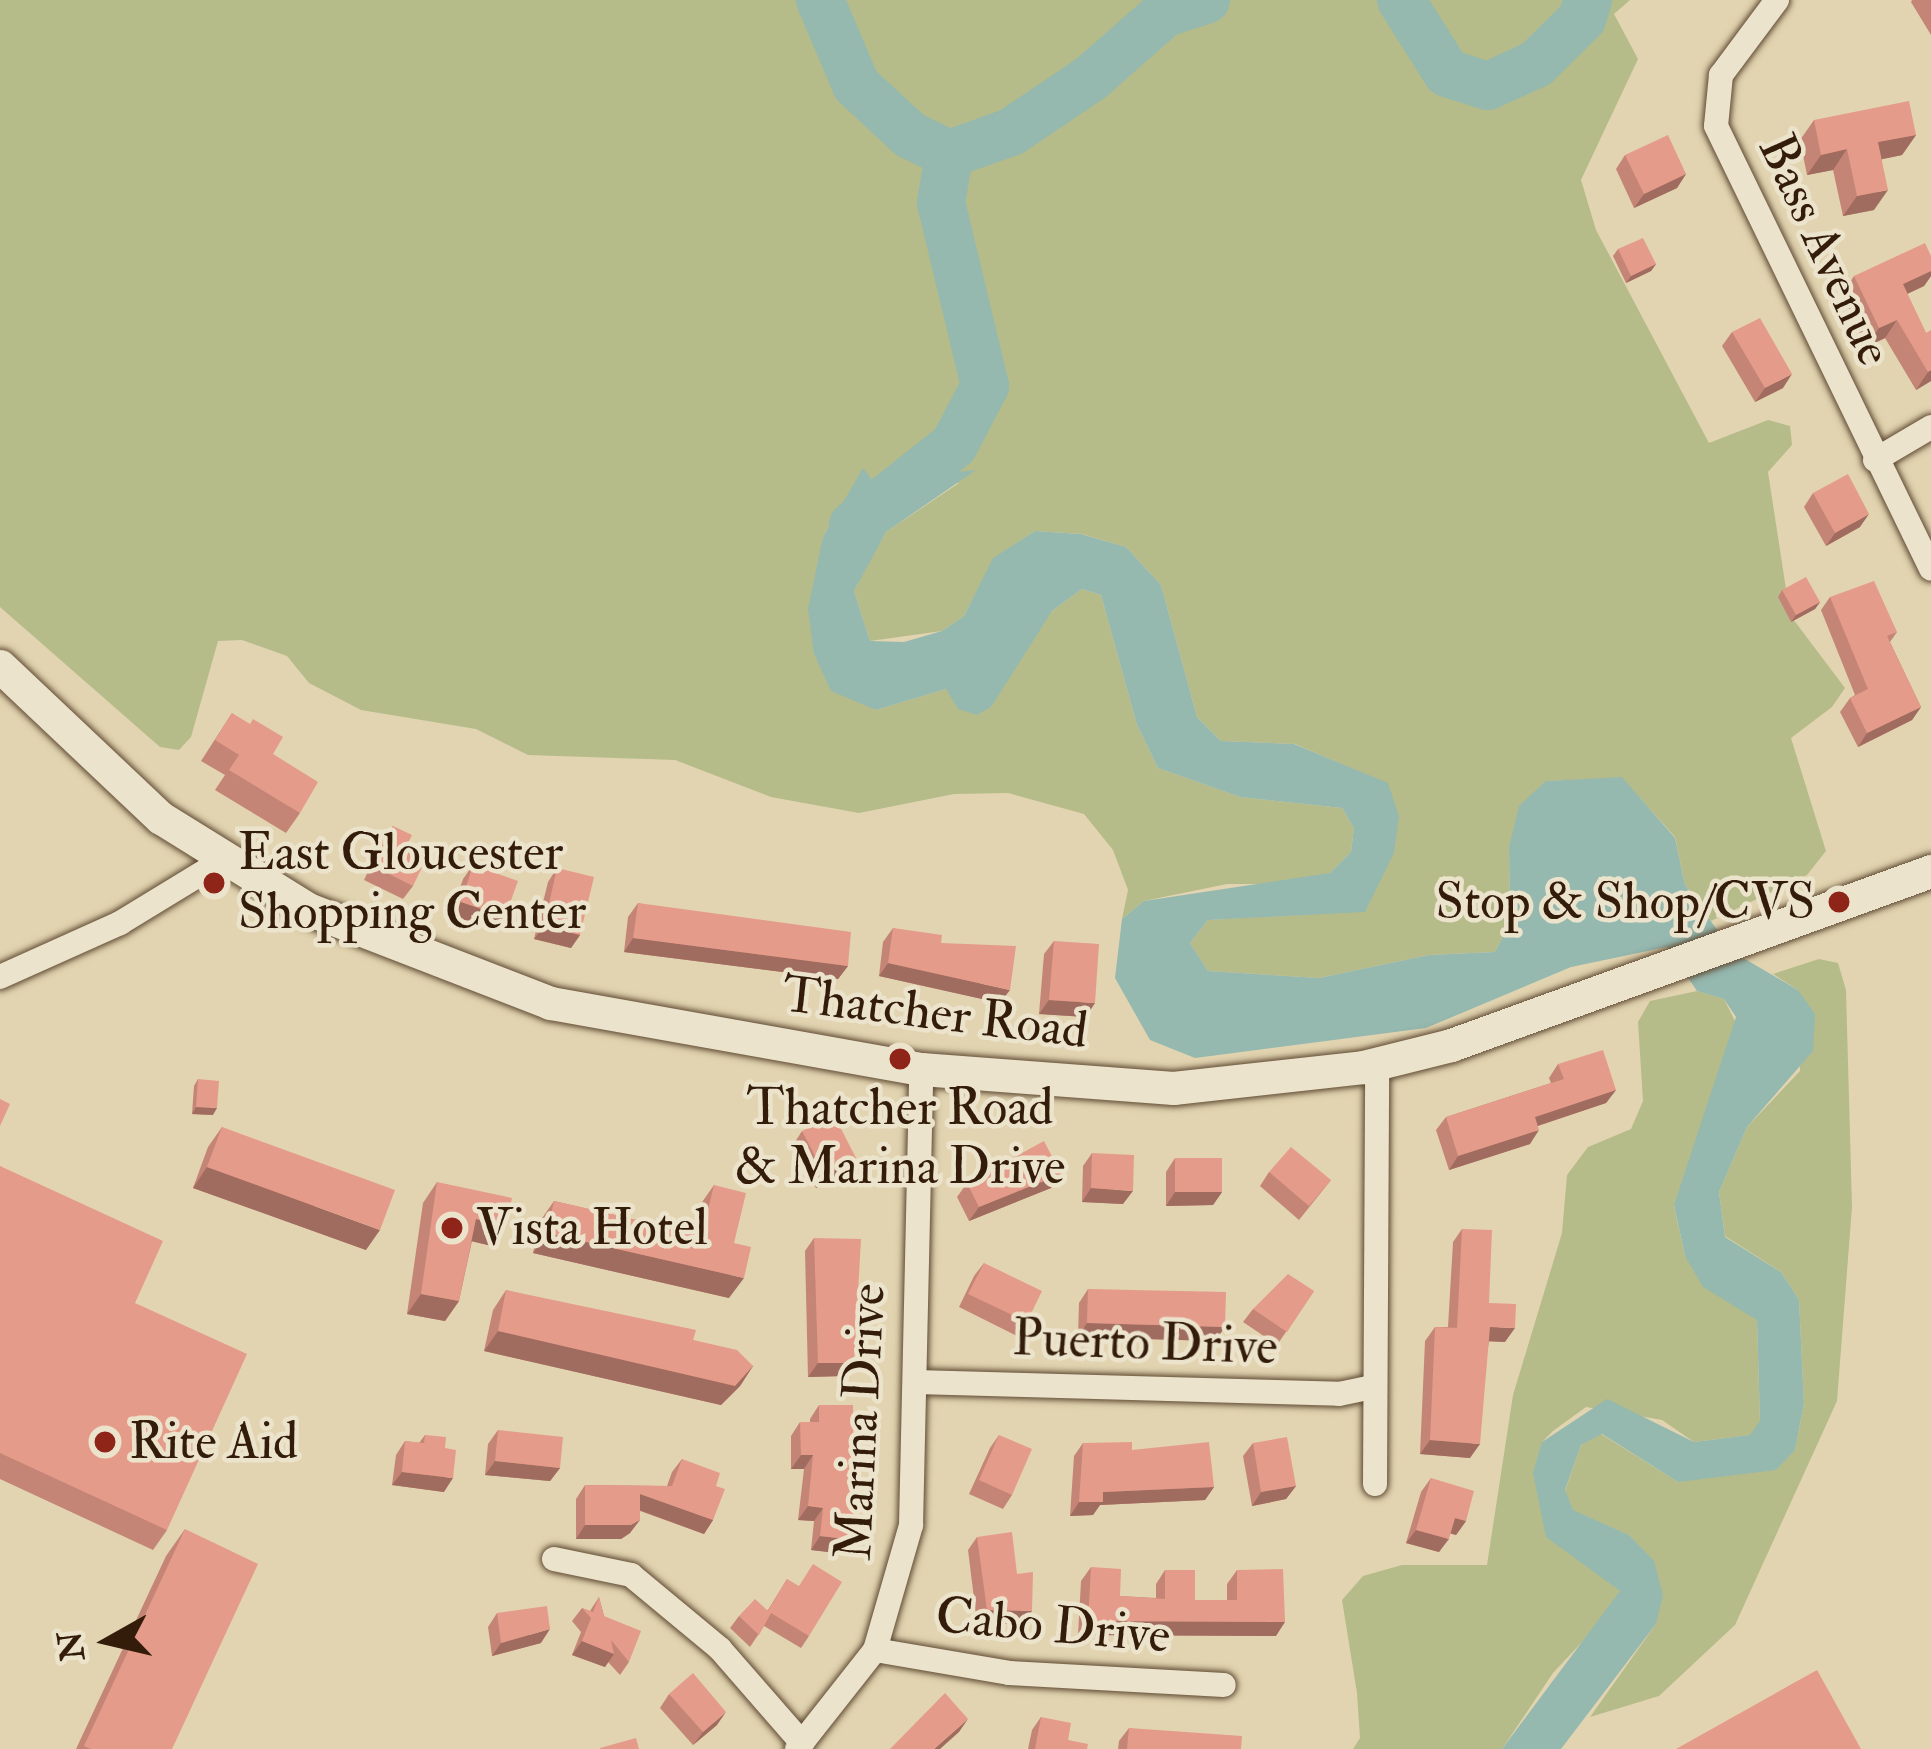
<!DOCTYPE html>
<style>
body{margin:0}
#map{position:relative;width:1931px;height:1749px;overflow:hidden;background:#e2d4b0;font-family:"IM FELL Double Pica",serif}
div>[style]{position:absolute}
.green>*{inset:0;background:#b5bc8a}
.water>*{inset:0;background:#95b8af}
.river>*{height:48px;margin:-24px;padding:0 24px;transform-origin:24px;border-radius:24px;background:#95b8af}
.roads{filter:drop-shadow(0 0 3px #5f4a33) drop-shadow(0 0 3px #5f4a33)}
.street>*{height:24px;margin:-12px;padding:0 12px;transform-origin:12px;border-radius:12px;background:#ece3cc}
.secondary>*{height:33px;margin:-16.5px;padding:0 16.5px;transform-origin:16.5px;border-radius:16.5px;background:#ece3cc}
.wall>*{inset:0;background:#c58576}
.shaded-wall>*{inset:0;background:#a06c60}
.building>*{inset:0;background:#e59b89}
.dots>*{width:33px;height:33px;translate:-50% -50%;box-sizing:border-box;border:6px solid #ece3cc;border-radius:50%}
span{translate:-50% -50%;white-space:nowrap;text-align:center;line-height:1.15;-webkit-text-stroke:9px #ece3cc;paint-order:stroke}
.street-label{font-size:51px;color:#331c09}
.poi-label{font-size:51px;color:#331c09}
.left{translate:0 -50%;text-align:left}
.right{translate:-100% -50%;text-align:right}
.north{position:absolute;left:48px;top:1581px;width:120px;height:120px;-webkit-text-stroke:9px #ece3cc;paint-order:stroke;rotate:262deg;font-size:33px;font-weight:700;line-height:48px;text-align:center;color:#331c09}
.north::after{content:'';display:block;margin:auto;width:42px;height:54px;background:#331c09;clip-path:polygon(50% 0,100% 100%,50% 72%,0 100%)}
</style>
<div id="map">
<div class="green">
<i style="clip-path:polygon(0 0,1630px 0,1614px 14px,1638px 59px,1581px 180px,1596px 230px,1709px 443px,1768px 420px,1790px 426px,1792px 445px,1768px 472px,1790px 615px,1845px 688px,1832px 707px,1791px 738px,1826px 851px,1807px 875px,1711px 921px,1685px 885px,1675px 837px,1622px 778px,1546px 781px,1509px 847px,1510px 923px,1495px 952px,1429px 955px,1319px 978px,1208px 971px,1190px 943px,1208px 920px,1365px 911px,1388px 784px,1295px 744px,1221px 741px,1197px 717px,1161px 585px,1126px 547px,1082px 534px,1035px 531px,994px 558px,964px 616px,942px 631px,870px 641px,854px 591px,871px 558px,886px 532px,959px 483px,919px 476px,884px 496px,864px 470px,823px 537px,876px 710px,946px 689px,991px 707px,1021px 652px,1052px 611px,1082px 589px,1101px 595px,1137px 725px,1158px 768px,1240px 797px,1342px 808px,1354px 828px,1351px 852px,1330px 873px,1297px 884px,1227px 884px,1144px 901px,1122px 919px,1128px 890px,1113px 850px,1084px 814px,1008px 793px,954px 794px,859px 813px,771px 797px,675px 760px,528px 755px,476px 729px,361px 710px,309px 683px,287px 656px,242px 640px,218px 641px,191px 737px,179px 750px,160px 747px,0 607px)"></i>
<i style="clip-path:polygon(1819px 959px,1838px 963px,1846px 990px,1852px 1207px,1837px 1401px,1735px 1625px,1659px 1696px,1590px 1717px,1656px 1624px,1629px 1535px,1573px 1511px,1565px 1491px,1581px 1445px,1601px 1434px,1678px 1482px,1795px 1450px,1804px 1403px,1799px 1300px,1781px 1272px,1725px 1236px,1719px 1192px,1747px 1127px,1800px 1071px,1798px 990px,1773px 974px)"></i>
<i style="clip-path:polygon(1697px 991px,1724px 999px,1738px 1027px,1674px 1206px,1685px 1256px,1757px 1319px,1760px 1422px,1751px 1435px,1694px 1442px,1662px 1420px,1586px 1407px,1553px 1431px,1542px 1442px,1598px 1573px,1620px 1591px,1610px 1612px,1553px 1673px,1502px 1749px,1353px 1749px,1360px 1738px,1357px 1693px,1342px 1600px,1363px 1576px,1402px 1565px,1487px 1565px,1513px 1395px,1562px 1233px,1567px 1175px,1588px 1147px,1631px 1129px,1643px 1101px,1638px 1022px,1650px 1001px)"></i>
</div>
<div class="water">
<i style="clip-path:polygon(863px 468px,884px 496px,919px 476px,976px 470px,886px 532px,854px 591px,870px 641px,904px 642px,942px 631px,964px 616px,993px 558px,1035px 531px,1081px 534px,1126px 547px,1161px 585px,1197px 717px,1221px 741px,1294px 744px,1388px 783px,1399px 816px,1394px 853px,1365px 912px,1208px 920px,1190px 943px,1208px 971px,1319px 978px,1429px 955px,1495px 952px,1510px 923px,1509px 847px,1519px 806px,1546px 781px,1622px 777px,1675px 838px,1685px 885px,1733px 952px,1798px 990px,1815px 1014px,1813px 1051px,1747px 1127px,1719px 1192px,1725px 1237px,1781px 1272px,1799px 1300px,1804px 1403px,1795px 1450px,1776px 1470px,1678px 1482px,1602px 1434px,1581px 1445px,1565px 1490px,1573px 1510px,1629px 1535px,1654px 1561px,1663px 1595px,1656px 1624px,1561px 1749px,1502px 1749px,1620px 1591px,1546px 1537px,1533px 1473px,1542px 1442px,1607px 1399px,1694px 1442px,1750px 1435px,1760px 1421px,1757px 1320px,1703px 1287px,1685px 1256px,1674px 1205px,1736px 1017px,1724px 999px,1697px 991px,1667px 947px,1571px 967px,1426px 1028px,1195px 1058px,1150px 1040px,1115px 978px,1122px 919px,1144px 901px,1330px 873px,1351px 852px,1354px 828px,1342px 808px,1240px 797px,1158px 768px,1137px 725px,1101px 595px,1082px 589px,1052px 611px,991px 707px,977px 715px,958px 709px,946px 689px,876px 710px,831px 691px,814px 654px,808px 609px,823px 537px)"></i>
</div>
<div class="river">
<i style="left:820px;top:0;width:92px;rotate:67deg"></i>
<i style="left:856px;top:85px;width:74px;rotate:42.8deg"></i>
<i style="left:910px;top:135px;width:43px;rotate:26deg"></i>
<i style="left:949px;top:154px;width:66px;rotate:-19.5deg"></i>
<i style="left:1011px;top:132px;width:97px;rotate:-34deg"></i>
<i style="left:1091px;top:78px;width:98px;rotate:-41.3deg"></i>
<i style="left:1165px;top:13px;width:43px;rotate:-17.6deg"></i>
<i style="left:1401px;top:0;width:86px;rotate:57.8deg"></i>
<i style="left:1447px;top:73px;width:43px;rotate:17.6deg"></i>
<i style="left:1488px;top:86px;width:53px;rotate:-24.6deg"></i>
<i style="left:1536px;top:64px;width:64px;rotate:-44.4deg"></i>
<i style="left:1582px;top:19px;width:20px;rotate:-72deg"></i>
<i style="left:853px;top:525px;width:129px;rotate:-38.4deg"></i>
<i style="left:954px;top:445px;width:67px;rotate:-62.3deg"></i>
<i style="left:985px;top:386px;width:188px;rotate:-103.5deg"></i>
<i style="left:941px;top:203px;width:50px;rotate:-80.7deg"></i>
</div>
<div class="roads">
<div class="street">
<i style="left:1777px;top:0;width:94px;rotate:126.7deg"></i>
<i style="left:1721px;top:75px;width:51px;rotate:95.6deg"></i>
<i style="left:1716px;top:126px;width:492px;rotate:64.1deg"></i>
<i style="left:1875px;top:460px;width:65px;rotate:-30.5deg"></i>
<i style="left:0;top:977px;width:132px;rotate:-24.2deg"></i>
<i style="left:120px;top:923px;width:123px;rotate:-31.4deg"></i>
<i style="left:916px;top:1382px;width:423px;rotate:1.6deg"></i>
<i style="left:1339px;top:1394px;width:33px;rotate:-12deg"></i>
<i style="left:1375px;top:1484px;width:420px;rotate:-89.7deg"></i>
<i style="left:554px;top:1559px;width:79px;rotate:11.7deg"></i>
<i style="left:631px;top:1575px;width:116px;rotate:39.7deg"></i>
<i style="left:720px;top:1649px;width:125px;rotate:48.9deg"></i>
<i style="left:875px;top:1650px;width:136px;rotate:9.7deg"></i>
<i style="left:1009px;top:1673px;width:215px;rotate:3.2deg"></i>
<i style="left:797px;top:1749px;width:126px;rotate:-51.8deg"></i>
<i style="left:875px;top:1650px;width:130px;rotate:-73.9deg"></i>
<i style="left:911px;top:1525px;width:456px;rotate:-88.7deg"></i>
</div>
<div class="secondary">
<i style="left:0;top:666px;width:221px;rotate:43.4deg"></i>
<i style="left:161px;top:818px;width:173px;rotate:31.8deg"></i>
<i style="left:308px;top:909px;width:260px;rotate:21.2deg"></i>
<i style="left:550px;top:1003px;width:377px;rotate:10.1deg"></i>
<i style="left:921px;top:1069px;width:253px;rotate:4.3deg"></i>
<i style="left:1173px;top:1088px;width:191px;rotate:-6.3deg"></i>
<i style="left:1363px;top:1067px;width:91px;rotate:-14deg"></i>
<i style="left:1451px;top:1045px;width:511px;rotate:-19.93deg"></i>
</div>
</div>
<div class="wall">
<i style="clip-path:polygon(1912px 0,1931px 0,1931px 35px,1911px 2px)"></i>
<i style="clip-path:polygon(1814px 120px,1916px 135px,1902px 155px,1882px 159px,1874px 210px,1843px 216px,1833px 170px,1807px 175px,1800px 140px)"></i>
<i style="clip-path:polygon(1625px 155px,1686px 174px,1677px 188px,1634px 208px,1616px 169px)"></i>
<i style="clip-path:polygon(1618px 249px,1656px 264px,1651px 271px,1626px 283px,1613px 256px)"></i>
<i style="clip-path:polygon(1931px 256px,1931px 276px,1924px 286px,1907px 294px,1926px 333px,1931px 381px,1916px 390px,1885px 338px,1866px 347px,1842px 294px,1854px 276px)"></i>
<i style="clip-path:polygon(1732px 332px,1783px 388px,1755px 402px,1722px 346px)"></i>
<i style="clip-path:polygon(1813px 493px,1860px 527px,1826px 546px,1804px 507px)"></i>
<i style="clip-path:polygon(1782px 590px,1820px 602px,1815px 609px,1791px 622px,1778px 597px)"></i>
<i style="clip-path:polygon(1830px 597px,1897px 632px,1890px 642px,1921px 707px,1912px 720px,1858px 747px,1840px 712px,1850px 698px,1855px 695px,1821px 610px)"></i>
<i style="clip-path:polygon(232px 713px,273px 754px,300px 813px,286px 833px,215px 790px,225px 775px,201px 761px)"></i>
<i style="clip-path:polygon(393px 826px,405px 849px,413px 886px,403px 899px,364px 880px,383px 840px)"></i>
<i style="clip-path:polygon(473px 865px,505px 917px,496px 931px,451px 915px,463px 879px)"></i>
<i style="clip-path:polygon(557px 868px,580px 935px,571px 948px,534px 939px,548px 882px)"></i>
<i style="clip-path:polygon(638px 903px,848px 966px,838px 979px,624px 952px,628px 917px)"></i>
<i style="clip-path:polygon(893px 928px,941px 943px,1000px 1003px,879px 976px,883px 942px)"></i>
<i style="clip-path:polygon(1054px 941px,1086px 1017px,1039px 1014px,1044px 954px)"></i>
<i style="clip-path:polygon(1558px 1064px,1616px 1090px,1606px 1103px,1538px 1126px,1530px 1144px,1449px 1170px,1436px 1130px,1446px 1117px,1551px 1083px,1549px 1078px)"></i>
<i style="clip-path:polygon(198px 1079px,213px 1115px,192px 1114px,194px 1086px)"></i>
<i style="clip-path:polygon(222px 1127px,366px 1250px,193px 1188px,208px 1147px)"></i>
<i style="clip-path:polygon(802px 1131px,847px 1172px,816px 1188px,793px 1145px)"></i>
<i style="clip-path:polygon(1092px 1153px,1123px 1204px,1082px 1202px,1083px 1166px)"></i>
<i style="clip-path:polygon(1175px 1158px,1222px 1192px,1213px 1205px,1166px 1206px,1166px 1172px)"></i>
<i style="clip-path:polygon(0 1166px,135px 1303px,167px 1530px,153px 1550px,0 1479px)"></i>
<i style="clip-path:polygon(1269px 1172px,1331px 1180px,1299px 1220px,1260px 1186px)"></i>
<i style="clip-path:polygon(437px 1182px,506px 1226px,492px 1246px,472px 1241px,459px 1301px,445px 1321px,407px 1314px,423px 1203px)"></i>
<i style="clip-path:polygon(967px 1183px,1051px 1188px,969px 1221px,957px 1197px)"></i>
<i style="clip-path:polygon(714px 1185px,734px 1243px,729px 1298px,533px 1253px,540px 1221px,554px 1201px,693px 1233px,700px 1205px)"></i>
<i style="clip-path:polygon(1462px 1229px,1489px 1303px,1505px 1342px,1489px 1341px,1470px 1458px,1420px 1454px,1425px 1341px,1435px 1327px,1448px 1327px,1453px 1242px)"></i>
<i style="clip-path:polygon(814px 1238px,844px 1376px,808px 1377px,805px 1251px)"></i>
<i style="clip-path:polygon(984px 1263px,1027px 1322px,1017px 1336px,959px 1307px,974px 1276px)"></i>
<i style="clip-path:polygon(1088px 1289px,1225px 1327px,1215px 1341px,1078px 1337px,1079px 1303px)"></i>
<i style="clip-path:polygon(506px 1290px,693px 1340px,753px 1366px,740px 1386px,721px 1405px,484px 1351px,493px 1310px)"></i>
<i style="clip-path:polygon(1314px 1291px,1277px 1345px,1243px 1322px,1253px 1309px)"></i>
<i style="clip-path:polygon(819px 1405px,855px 1540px,846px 1554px,811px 1550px,814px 1521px,798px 1520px,804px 1469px,791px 1469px,791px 1436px,800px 1422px,810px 1422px,810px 1419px)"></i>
<i style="clip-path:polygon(498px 1430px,560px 1468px,550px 1481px,485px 1475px,488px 1444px)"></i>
<i style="clip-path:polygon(425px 1435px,445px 1448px,444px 1492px,392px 1485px,396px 1455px,405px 1441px,419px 1443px)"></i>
<i style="clip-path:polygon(999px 1435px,1012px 1495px,1003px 1509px,969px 1494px,990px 1448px)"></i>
<i style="clip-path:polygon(1083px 1443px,1132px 1450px,1214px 1487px,1205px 1500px,1100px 1505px,1093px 1515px,1070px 1516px,1074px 1456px)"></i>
<i style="clip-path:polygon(1253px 1443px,1296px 1486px,1286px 1499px,1252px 1506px,1243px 1456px)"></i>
<i style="clip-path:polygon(682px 1459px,716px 1486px,713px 1520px,704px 1534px,640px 1511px,630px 1533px,621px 1539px,576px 1539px,576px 1499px,585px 1485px,667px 1486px,672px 1472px)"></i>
<i style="clip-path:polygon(1431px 1478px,1466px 1521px,1456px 1535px,1450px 1533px,1439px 1552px,1406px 1543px,1421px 1492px)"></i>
<i style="clip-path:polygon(185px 1529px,172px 1749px,76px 1749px,166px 1556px)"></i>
<i style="clip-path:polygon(977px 1537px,1017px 1574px,1023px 1624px,977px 1623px,968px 1550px)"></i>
<i style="clip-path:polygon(1091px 1567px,1120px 1596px,1156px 1598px,1156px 1584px,1165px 1570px,1195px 1600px,1227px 1600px,1227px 1584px,1237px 1570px,1276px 1636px,1078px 1635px,1081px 1581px)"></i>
<i style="clip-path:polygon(787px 1579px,809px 1636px,801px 1648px,764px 1626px,750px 1647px,730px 1628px,739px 1616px,768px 1610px)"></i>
<i style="clip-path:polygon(599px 1597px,604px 1616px,629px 1662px,620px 1675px,608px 1662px,605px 1667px,572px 1655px,581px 1632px,572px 1621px,582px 1608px,590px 1611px)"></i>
<i style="clip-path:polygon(497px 1613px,541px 1643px,492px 1656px,488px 1627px)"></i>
<i style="clip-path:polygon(669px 1694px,717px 1725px,693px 1745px,660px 1708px)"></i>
<i style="clip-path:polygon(1041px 1717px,1068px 1740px,1087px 1749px,1028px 1749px,1032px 1730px)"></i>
<i style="clip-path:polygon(1129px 1728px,1241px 1749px,1118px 1749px,1119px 1741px)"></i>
</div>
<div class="shaded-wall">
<i style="clip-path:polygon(1916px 135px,1902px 155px,1864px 163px,1878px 142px)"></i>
<i style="clip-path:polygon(1847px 149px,1833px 170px,1807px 175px,1821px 155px)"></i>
<i style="clip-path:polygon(1686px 174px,1677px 188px,1634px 208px,1644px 194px)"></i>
<i style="clip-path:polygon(1888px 190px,1874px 210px,1843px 216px,1857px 196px)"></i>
<i style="clip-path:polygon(1656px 264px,1651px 271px,1626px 283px,1631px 276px)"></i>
<i style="clip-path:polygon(1931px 271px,1931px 276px,1924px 286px,1890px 302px,1903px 284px)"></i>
<i style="clip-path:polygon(1897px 320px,1885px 338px,1866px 347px,1879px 328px)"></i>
<i style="clip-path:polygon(1931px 370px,1931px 381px,1916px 390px,1928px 372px)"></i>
<i style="clip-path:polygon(1792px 374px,1783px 388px,1755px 402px,1765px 388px)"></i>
<i style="clip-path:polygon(1869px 514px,1860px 527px,1826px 546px,1835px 533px)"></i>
<i style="clip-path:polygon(1820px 602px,1815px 609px,1791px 622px,1796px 615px)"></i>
<i style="clip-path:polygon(1921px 707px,1912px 720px,1858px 747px,1867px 733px)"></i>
<i style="clip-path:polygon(461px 902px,505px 917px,496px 931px,451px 915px)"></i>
<i style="clip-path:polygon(544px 926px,580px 935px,571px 948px,534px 939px)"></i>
<i style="clip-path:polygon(633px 938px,848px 966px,838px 979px,624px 952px)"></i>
<i style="clip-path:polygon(888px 963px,1010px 990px,1000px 1003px,879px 976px)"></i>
<i style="clip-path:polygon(1049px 1000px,1095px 1003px,1086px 1017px,1039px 1014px)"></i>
<i style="clip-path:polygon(1616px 1090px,1606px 1103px,1525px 1130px,1535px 1117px)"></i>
<i style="clip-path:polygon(196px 1107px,217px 1108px,213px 1115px,192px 1114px)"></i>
<i style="clip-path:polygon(1539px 1130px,1530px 1144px,1449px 1170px,1458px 1156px)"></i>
<i style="clip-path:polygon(856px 1158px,847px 1172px,816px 1188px,825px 1175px)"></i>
<i style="clip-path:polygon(207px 1167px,380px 1230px,366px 1250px,193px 1188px)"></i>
<i style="clip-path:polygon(1061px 1174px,1051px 1188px,969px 1221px,979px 1207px)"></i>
<i style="clip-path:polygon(1091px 1188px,1133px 1191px,1123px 1204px,1082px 1202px)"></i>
<i style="clip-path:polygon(1175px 1192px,1222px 1192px,1213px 1205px,1166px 1206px)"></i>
<i style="clip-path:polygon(476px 1219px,506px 1226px,492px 1246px,462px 1239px)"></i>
<i style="clip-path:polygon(547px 1233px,744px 1278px,729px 1298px,533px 1253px)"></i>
<i style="clip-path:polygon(421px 1294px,459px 1301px,445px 1321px,407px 1314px)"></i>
<i style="clip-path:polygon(1087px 1323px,1225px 1327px,1215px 1341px,1078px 1337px)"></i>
<i style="clip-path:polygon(1490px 1327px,1515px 1328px,1505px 1342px,1481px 1341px)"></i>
<i style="clip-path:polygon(498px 1331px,753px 1366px,740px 1386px,721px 1405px,484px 1351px)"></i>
<i style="clip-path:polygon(818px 1363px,854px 1363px,844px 1376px,808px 1377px)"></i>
<i style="clip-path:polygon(1430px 1440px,1480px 1444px,1470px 1458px,1420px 1454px)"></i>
<i style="clip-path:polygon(801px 1455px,813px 1455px,804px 1469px,791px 1469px)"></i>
<i style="clip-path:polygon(495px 1461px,560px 1468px,550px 1481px,485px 1475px)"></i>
<i style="clip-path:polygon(402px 1472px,453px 1478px,444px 1492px,392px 1485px)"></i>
<i style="clip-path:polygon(1296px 1486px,1286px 1499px,1252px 1506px,1261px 1492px)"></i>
<i style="clip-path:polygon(1214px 1487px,1205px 1500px,1100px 1505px,1093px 1515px,1070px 1516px,1079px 1502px,1103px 1492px)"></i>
<i style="clip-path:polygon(640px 1494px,713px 1520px,704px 1534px,631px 1507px)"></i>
<i style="clip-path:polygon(808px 1506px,823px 1508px,814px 1521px,798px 1520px)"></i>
<i style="clip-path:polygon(1455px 1518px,1466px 1521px,1456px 1535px,1445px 1532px)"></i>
<i style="clip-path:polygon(640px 1520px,630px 1533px,621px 1539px,576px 1539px,585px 1525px)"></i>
<i style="clip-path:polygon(1416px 1530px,1449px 1539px,1439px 1552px,1406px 1543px)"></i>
<i style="clip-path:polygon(820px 1536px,855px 1540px,846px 1554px,811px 1550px)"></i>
<i style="clip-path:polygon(987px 1610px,1032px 1611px,1023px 1624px,977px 1623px)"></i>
<i style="clip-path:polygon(1088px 1621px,1285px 1622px,1276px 1636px,1078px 1635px)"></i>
<i style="clip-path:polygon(550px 1629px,541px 1643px,492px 1656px,501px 1643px)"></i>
<i style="clip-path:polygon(582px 1641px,614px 1654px,605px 1667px,572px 1655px)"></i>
<i style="clip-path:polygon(726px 1712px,717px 1725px,693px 1745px,703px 1732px)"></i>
<i style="clip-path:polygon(968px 1719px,959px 1732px,940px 1749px,934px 1749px)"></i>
</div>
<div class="building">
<i style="clip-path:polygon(1909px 101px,1916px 135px,1878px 142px,1888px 190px,1857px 196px,1847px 149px,1821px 155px,1814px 120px)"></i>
<i style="clip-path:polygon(1668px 135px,1686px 174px,1644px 194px,1625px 155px)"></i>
<i style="clip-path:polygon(1643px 238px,1656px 264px,1631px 276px,1618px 249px)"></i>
<i style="clip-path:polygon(1925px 243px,1931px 256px,1931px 271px,1903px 284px,1926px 333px,1931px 330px,1931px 370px,1928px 372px,1897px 320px,1879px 328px,1854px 276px)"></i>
<i style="clip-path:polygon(1760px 318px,1792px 374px,1765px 388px,1732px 332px)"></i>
<i style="clip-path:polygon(1848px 474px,1869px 514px,1835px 533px,1813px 493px)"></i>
<i style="clip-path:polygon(1806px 577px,1820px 602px,1796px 615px,1782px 590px)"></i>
<i style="clip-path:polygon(1874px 581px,1897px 632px,1887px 636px,1921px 707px,1867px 733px,1850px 698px,1868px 689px,1830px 597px)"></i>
<i style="clip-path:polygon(232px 713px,250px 724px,253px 719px,283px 737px,273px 754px,318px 782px,300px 813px,229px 770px,239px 755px,215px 740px)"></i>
<i style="clip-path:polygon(393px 826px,412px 835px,405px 849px,426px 859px,413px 886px,373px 866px)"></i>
<i style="clip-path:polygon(473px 865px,518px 881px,505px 917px,461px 902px)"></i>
<i style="clip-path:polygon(557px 868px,594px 877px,580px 935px,544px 926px)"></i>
<i style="clip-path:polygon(638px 903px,851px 932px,848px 966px,633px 938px)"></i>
<i style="clip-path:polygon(893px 928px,942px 935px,941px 943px,1016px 946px,1010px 990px,888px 963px)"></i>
<i style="clip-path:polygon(1054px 941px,1099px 944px,1095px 1003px,1049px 1000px)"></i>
<i style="clip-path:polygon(1603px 1050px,1616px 1090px,1535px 1117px,1539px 1130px,1458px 1156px,1446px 1117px,1564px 1079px,1558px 1064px)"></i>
<i style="clip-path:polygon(198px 1079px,219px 1081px,217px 1108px,196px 1107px)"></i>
<i style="clip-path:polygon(0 1099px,10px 1104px,0 1126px)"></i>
<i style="clip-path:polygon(834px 1115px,856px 1158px,825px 1175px,802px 1131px)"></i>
<i style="clip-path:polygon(222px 1127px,395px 1190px,380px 1230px,207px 1167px)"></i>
<i style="clip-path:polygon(1044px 1141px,1061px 1174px,979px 1207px,967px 1183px)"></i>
<i style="clip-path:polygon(1291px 1147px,1331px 1180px,1309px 1206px,1269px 1172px)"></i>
<i style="clip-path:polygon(1092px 1153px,1134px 1155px,1133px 1191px,1091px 1188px)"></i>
<i style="clip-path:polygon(1175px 1158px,1222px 1158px,1222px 1192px,1175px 1192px)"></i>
<i style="clip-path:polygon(0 1166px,163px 1241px,135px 1303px,247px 1354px,167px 1530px,0 1453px)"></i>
<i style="clip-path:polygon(437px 1182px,512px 1198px,506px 1226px,476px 1219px,459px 1301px,421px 1294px)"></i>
<i style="clip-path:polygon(714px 1185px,746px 1193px,734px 1243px,751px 1247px,744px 1278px,547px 1233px,554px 1201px,702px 1235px)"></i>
<i style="clip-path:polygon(1462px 1229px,1492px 1230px,1489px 1303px,1516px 1304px,1515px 1328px,1490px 1327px,1480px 1444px,1430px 1440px,1435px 1327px,1457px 1328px)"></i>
<i style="clip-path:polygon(814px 1238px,861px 1239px,854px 1363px,818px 1363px)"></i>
<i style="clip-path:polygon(984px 1263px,1042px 1291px,1027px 1322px,968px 1294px)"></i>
<i style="clip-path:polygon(1288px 1274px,1314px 1291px,1287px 1332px,1253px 1309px)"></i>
<i style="clip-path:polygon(1088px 1289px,1226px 1292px,1225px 1327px,1087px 1323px)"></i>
<i style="clip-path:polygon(506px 1290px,696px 1330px,693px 1340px,737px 1350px,753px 1366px,735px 1386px,498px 1331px)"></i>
<i style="clip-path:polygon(819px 1405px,853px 1405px,855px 1540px,820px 1536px,823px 1508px,808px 1506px,813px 1455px,801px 1455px,800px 1422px,819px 1422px)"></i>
<i style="clip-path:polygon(498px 1430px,563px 1437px,560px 1468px,495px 1461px)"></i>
<i style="clip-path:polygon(425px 1435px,446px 1437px,445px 1448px,456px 1450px,453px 1478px,402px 1472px,405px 1441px,424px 1443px)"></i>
<i style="clip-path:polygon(999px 1435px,1032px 1449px,1012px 1495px,979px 1480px)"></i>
<i style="clip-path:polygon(1287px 1437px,1296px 1486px,1261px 1492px,1253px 1443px)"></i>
<i style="clip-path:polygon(1132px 1442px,1132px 1450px,1209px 1442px,1214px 1487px,1103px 1492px,1103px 1502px,1079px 1502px,1083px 1443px)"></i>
<i style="clip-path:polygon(682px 1459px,720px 1473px,716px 1486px,725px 1489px,713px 1520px,640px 1494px,640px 1520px,631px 1525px,585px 1525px,585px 1485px,672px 1486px)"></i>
<i style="clip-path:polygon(1431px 1478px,1474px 1491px,1466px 1521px,1455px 1518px,1449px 1539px,1416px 1530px)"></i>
<i style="clip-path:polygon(185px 1529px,258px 1564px,172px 1749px,91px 1749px,84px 1746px)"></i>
<i style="clip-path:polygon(1012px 1532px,1017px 1574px,1033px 1572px,1032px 1611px,987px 1610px,977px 1537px)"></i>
<i style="clip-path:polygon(813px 1564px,842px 1582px,809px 1636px,771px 1613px,759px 1635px,739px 1616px,755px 1599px,768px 1611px,787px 1579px,799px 1586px)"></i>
<i style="clip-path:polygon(1091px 1567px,1121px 1569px,1120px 1596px,1165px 1599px,1165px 1570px,1195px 1570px,1195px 1600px,1237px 1600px,1237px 1570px,1283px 1569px,1285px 1622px,1088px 1621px)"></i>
<i style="clip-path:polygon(599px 1597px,604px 1616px,641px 1631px,629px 1662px,611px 1640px,614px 1654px,582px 1641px,591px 1618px,582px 1608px,593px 1612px)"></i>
<i style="clip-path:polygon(547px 1606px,550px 1629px,501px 1643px,497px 1613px)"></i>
<i style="clip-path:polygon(1817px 1670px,1861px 1749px,1676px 1749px)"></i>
<i style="clip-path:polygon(693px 1673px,726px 1712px,703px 1732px,669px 1694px)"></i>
<i style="clip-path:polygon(945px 1693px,968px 1719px,934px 1749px,890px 1749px)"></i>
<i style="clip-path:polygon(1041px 1717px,1071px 1723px,1068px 1740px,1088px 1744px,1087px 1749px,1035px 1749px)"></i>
<i style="clip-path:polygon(1129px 1728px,1242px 1736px,1241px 1749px,1127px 1749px)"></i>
<i style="clip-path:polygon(636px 1738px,639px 1749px,600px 1749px,600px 1748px)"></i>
</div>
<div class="dots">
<i style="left:214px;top:883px;background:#8f2418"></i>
<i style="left:1839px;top:902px;background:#8f2418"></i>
<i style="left:900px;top:1059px;background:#8f2418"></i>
<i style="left:452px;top:1228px;background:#8f2418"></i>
<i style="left:105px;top:1442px;background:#8f2418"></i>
</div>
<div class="street-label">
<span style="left:1825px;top:250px;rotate:65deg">Bass Avenue</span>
<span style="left:935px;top:1013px;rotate:7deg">Thatcher Road</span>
<span style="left:1145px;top:1343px;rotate:2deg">Puerto Drive</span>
<span style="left:861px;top:1422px;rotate:-87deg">Marina Drive</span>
<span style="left:1053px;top:1626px;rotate:5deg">Cabo Drive</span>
</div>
<div class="poi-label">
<span class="left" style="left:238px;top:883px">East Gloucester<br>Shopping Center</span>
<span class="right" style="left:1815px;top:902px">Stop &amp; Shop/CVS</span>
<span style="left:900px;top:1138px">Thatcher Road<br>&amp; Marina Drive</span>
<span class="left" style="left:476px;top:1228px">Vista Hotel</span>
<span class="left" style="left:129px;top:1442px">Rite Aid</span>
</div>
<div class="north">N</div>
</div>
